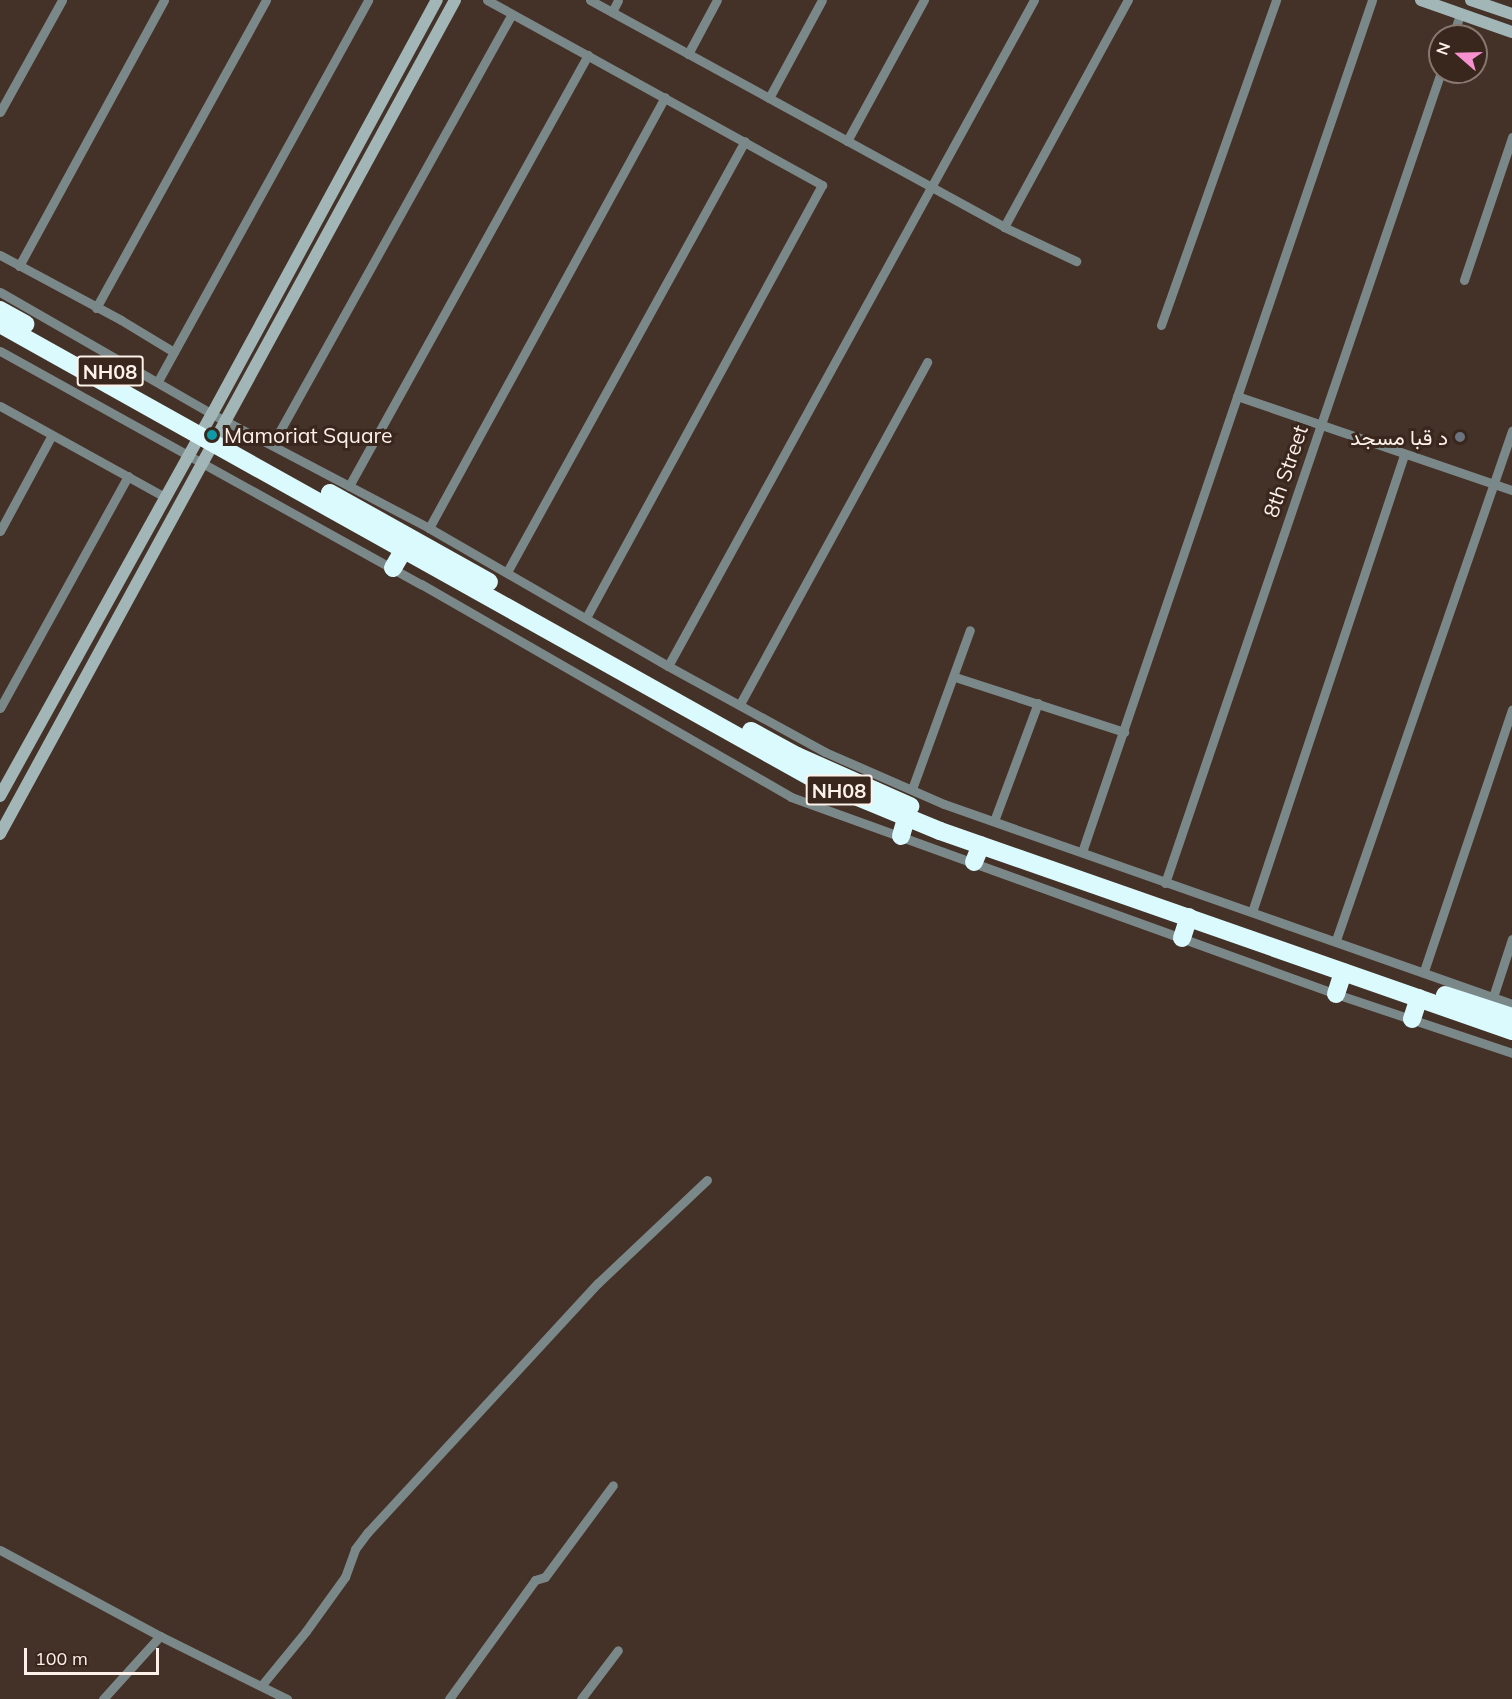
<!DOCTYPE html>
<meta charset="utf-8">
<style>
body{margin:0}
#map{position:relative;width:1512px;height:1699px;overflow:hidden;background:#443127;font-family:Mulish,Vazirmatn,sans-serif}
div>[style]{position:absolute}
.street>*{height:9px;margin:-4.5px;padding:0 4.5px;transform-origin:4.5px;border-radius:4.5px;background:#7b8889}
.secondary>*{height:12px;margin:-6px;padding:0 6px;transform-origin:6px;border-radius:6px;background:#a2b6b8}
.highway>*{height:18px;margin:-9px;padding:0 9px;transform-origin:9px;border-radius:9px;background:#dbfafd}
.dots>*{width:16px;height:16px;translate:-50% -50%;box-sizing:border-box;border:3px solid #39271d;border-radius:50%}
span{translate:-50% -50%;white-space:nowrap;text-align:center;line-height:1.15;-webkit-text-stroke:6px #39271d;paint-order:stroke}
.shield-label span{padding:2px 4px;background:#39271d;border:2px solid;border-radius:4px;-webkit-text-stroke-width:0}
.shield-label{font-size:20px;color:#fdf1ea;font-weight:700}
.poi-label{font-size:21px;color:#fdf1ea}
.left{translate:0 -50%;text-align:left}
.right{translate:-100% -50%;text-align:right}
.street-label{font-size:21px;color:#fdf1ea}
.north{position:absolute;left:1428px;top:24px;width:60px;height:60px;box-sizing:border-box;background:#39271d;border:2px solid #87786f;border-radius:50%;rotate:290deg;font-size:16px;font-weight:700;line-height:24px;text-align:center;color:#fdf1ea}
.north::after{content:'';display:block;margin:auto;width:21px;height:27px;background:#f790ce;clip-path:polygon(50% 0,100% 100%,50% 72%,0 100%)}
.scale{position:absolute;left:24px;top:1648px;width:135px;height:27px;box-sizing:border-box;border:3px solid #fdf1ea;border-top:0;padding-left:8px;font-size:18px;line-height:21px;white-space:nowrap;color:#fdf1ea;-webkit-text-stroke:4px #39271d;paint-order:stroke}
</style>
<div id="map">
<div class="street">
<i style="left:487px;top:0;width:383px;rotate:28.9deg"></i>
<i style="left:822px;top:185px;width:492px;rotate:118.6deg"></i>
<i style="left:590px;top:0;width:472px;rotate:28.7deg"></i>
<i style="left:1004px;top:227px;width:80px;rotate:25.3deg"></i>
<i style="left:612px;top:12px;width:13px;rotate:-63deg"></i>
<i style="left:1453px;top:36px;width:23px;rotate:-72deg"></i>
<i style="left:688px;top:54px;width:61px;rotate:-61.8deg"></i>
<i style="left:769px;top:98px;width:111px;rotate:-61.6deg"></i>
<i style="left:0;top:112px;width:128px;rotate:-61deg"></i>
<i style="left:847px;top:141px;width:161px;rotate:-61.4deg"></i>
<i style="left:1004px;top:227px;width:259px;rotate:-61.4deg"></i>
<i style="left:0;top:255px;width:137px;rotate:28.2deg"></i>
<i style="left:121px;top:320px;width:62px;rotate:31.1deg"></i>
<i style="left:19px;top:266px;width:303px;rotate:-61.4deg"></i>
<i style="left:1464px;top:280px;width:151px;rotate:-71.4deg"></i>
<i style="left:0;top:292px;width:245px;rotate:29.9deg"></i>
<i style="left:212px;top:414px;width:245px;rotate:27.7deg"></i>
<i style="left:429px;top:528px;width:276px;rotate:30deg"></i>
<i style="left:668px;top:666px;width:179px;rotate:28.7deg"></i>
<i style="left:825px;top:752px;width:130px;rotate:23.6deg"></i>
<i style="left:944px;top:804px;width:602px;rotate:19.4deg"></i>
<i style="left:96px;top:308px;width:352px;rotate:-61.1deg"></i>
<i style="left:1161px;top:325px;width:345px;rotate:-70.5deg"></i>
<i style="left:0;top:351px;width:481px;rotate:29deg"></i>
<i style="left:421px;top:584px;width:427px;rotate:29.9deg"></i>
<i style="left:791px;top:797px;width:580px;rotate:19.87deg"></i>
<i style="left:1336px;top:994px;width:186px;rotate:18.5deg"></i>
<i style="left:158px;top:381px;width:435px;rotate:-61.1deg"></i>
<i style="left:1237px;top:396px;width:291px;rotate:18.9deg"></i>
<i style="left:0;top:406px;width:188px;rotate:28.9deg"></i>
<i style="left:272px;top:445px;width:493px;rotate:-60.9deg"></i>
<i style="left:349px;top:486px;width:493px;rotate:-61deg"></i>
<i style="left:429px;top:528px;width:491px;rotate:-61.3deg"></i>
<i style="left:0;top:531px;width:109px;rotate:-61.6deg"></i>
<i style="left:507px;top:572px;width:492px;rotate:-61.1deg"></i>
<i style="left:668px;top:666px;width:760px;rotate:-61.21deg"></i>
<i style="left:955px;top:677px;width:178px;rotate:18deg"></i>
<i style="left:740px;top:704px;width:390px;rotate:-61.3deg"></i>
<i style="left:0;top:708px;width:265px;rotate:-61.1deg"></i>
<i style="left:912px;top:789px;width:169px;rotate:-70deg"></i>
<i style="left:994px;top:821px;width:126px;rotate:-69.6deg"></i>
<i style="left:1082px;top:852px;width:900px;rotate:-71.2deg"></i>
<i style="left:1165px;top:883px;width:857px;rotate:-71.21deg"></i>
<i style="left:1252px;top:912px;width:483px;rotate:-71.6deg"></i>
<i style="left:1336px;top:940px;width:539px;rotate:-70.93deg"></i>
<i style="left:1424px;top:971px;width:276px;rotate:-71.4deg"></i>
<i style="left:1493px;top:997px;width:61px;rotate:-71.9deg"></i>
<i style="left:0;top:1550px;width:182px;rotate:28.3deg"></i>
<i style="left:160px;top:1636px;width:142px;rotate:26.4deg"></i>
<i style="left:261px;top:1686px;width:71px;rotate:-50.7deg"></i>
<i style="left:306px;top:1631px;width:67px;rotate:-54.2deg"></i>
<i style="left:345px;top:1577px;width:30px;rotate:-70deg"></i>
<i style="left:355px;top:1549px;width:21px;rotate:-53deg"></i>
<i style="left:368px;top:1532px;width:339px;rotate:-47.3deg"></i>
<i style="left:598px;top:1283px;width:150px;rotate:-43.4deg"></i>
<i style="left:103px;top:1699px;width:85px;rotate:-47.9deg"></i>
<i style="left:449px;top:1699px;width:147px;rotate:-54.1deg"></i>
<i style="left:535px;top:1580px;width:10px;rotate:-17deg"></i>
<i style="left:545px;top:1577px;width:114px;rotate:-53.5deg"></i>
<i style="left:581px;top:1699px;width:61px;rotate:-52.9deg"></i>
</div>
<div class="secondary">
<i style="left:1421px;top:0;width:96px;rotate:19.4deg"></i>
<i style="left:1471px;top:0;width:43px;rotate:18.9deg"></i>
<i style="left:0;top:796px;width:437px;rotate:-61deg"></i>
<i style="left:212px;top:414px;width:471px;rotate:-61.5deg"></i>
<i style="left:0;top:834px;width:950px;rotate:-61.38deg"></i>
</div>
<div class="highway">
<i style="left:0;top:310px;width:29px;rotate:29deg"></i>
<i style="left:0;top:324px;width:933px;rotate:29.2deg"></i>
<i style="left:814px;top:779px;width:136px;rotate:22.4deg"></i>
<i style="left:940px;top:831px;width:606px;rotate:19.27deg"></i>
<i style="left:330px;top:493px;width:182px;rotate:29.2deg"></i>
<i style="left:393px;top:568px;width:22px;rotate:-60deg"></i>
<i style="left:751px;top:731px;width:52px;rotate:28.5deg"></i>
<i style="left:797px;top:756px;width:124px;rotate:23.9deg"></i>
<i style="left:901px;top:836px;width:19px;rotate:-74deg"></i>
<i style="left:974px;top:862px;width:18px;rotate:-68deg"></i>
<i style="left:1182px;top:938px;width:22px;rotate:-72deg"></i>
<i style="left:1336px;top:994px;width:23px;rotate:-72deg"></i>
<i style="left:1445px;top:995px;width:71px;rotate:18.2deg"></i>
<i style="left:1412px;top:1019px;width:22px;rotate:-72deg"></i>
</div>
<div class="dots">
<i style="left:212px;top:435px;background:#0f9aa8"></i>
<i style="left:1460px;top:437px;background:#6b7280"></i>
</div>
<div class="shield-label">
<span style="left:110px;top:371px">NH08</span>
<span style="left:839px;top:790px">NH08</span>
</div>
<div class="poi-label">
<span class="left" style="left:224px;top:435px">Mamoriat Square</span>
<span class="right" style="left:1448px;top:437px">د قبا مسجد</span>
</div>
<div class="street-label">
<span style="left:1285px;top:471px;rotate:-71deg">8th Street</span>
</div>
<div class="north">N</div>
<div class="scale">100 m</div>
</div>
